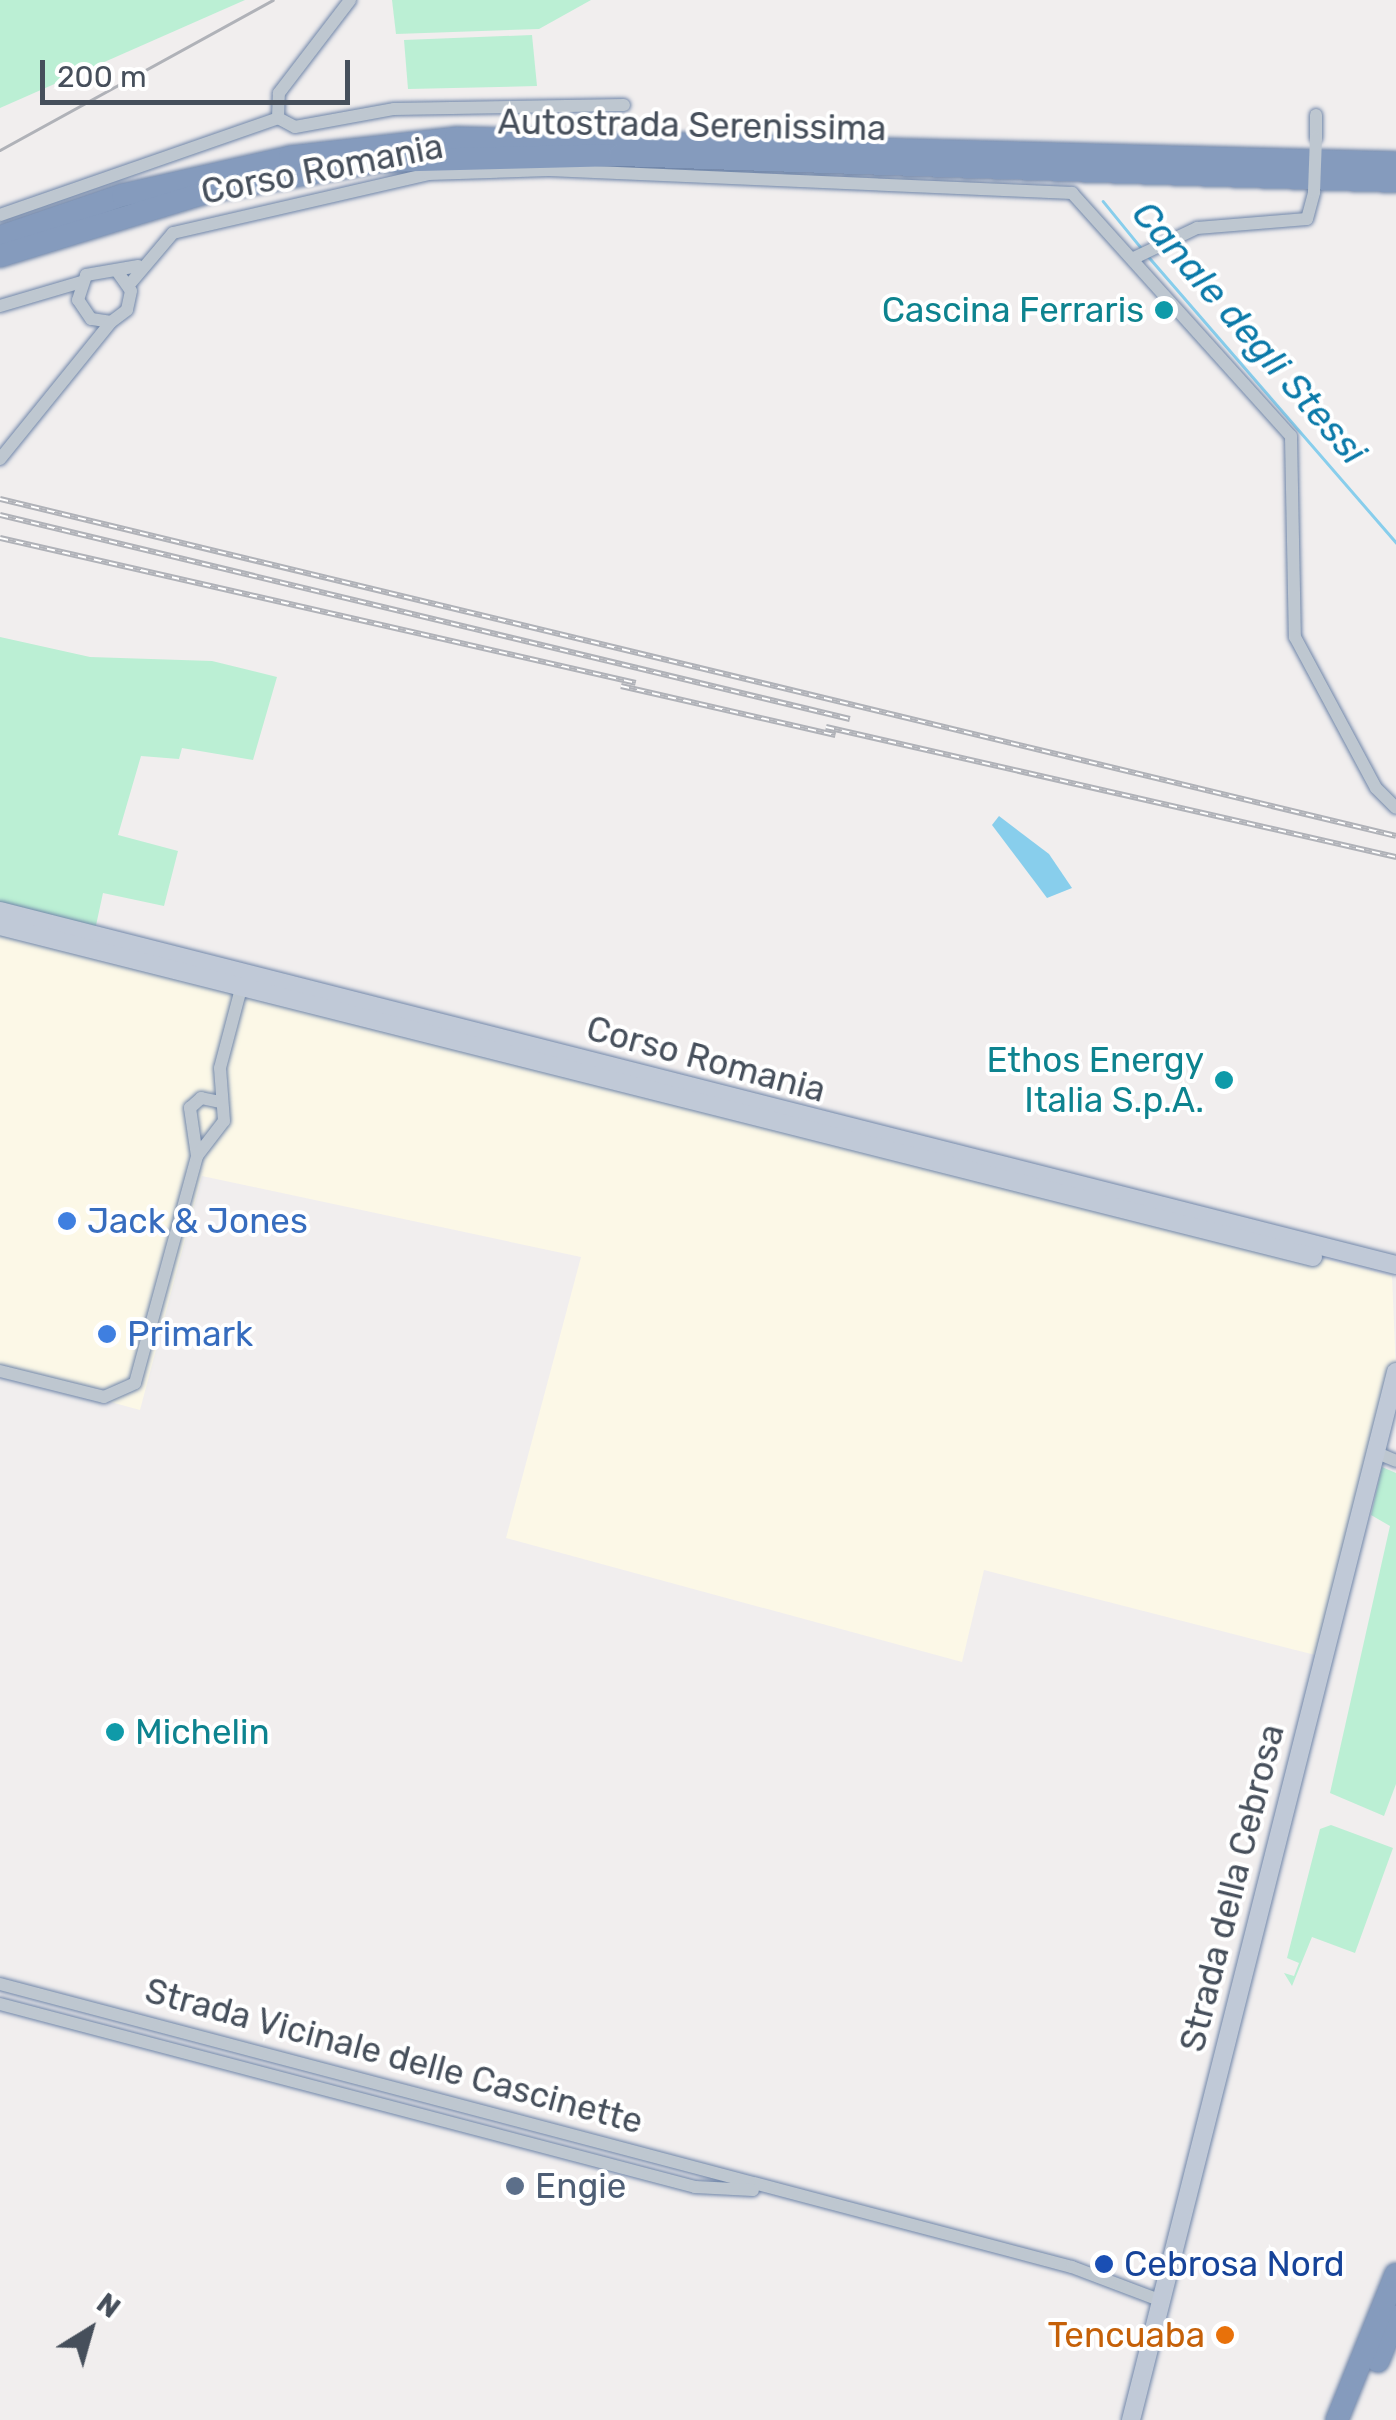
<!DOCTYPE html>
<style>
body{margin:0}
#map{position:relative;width:1396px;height:2420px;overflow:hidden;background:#f1eeee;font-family:Rubik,sans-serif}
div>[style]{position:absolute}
.commercial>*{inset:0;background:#fcf8e7}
.green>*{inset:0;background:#bbefd4}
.water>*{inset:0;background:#88ceec}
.stream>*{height:2.5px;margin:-1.25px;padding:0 1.25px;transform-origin:1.25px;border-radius:1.25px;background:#88ceec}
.roads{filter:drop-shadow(0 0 2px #7086a9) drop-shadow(0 0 2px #7086a9)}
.street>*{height:12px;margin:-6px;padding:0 6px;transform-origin:6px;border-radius:6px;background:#bec7d0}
.secondary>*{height:18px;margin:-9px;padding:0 9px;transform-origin:9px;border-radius:9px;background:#c0c9d7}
.highway>*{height:22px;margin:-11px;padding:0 11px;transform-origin:11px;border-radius:11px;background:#859bbd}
.tram>*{height:2.5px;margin:-1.25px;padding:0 1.25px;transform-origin:1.25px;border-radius:1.25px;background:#b0b2b8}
.rail>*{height:6px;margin-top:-3px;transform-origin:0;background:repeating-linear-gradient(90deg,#fff 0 8px,#b0b2b8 0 16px);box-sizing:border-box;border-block:2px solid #b0b2b8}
.street-bridge>*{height:12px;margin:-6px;padding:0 6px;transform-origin:6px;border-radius:6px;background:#bec7d0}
.dots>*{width:28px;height:28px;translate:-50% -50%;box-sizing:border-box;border:5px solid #fff;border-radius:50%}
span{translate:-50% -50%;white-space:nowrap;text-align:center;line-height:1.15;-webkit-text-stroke:8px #fff;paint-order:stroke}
.street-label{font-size:35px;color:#464f5b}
.culture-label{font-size:35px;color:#0d838f}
.right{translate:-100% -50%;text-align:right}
.left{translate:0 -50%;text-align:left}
.shop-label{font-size:35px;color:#366cbe}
.service-label{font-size:35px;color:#4e5e75}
.transit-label{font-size:35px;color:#164399}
.food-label{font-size:35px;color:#c56008}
.water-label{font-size:38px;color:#0b7aa9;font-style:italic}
.north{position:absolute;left:40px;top:2280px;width:100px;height:100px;-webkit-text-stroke:8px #fff;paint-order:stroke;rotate:37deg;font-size:28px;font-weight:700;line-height:40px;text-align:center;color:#464f5b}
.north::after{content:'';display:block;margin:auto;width:35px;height:45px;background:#464f5b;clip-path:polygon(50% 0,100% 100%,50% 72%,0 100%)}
.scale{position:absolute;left:40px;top:60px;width:310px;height:45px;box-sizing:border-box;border:5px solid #464f5b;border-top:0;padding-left:12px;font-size:30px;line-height:35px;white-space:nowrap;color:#464f5b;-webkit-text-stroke:8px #fff;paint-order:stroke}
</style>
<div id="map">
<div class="commercial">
<i style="clip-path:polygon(0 926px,1392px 1276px,1396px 1372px,1323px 1657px,984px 1570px,962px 1662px,506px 1538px,581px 1257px,202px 1176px,140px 1410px,0 1372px)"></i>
</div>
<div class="green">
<i style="clip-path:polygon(0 0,245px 0,0 108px)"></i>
<i style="clip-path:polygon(392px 0,591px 0,539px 29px,396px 34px)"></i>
<i style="clip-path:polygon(532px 35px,537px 86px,408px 89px,404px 40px)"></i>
<i style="clip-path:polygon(0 637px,90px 657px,212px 661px,277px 677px,253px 760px,182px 748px,179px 759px,141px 756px,118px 835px,178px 851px,164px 906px,103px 893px,95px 930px,0 904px)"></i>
<i style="clip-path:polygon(1382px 1467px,1396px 1473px,1396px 1784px,1384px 1816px,1330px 1793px,1390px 1526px,1371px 1515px)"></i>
<i style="clip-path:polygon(1331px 1825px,1393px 1848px,1355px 1953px,1312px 1937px,1292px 1986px,1284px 1973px,1294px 1976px,1299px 1963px,1287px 1958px,1320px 1829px)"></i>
</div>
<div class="water">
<i style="clip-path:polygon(999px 816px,1049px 854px,1072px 888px,1047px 898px,992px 825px)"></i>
</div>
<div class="stream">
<i style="left:1103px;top:201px;width:63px;rotate:50.8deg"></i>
<i style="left:1148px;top:256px;width:379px;rotate:49.1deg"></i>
</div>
<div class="roads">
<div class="street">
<i style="left:1316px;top:115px;width:23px;rotate:90deg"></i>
<i style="left:278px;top:118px;width:19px;rotate:28deg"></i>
<i style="left:295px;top:127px;width:101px;rotate:-10.3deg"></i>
<i style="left:394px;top:109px;width:230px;rotate:-1deg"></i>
<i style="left:278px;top:118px;width:25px;rotate:-88deg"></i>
<i style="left:279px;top:93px;width:117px;rotate:-52.6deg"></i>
<i style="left:0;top:215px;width:294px;rotate:-19.2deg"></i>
<i style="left:1134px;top:258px;width:70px;rotate:-25.5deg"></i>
<i style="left:1197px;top:228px;width:110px;rotate:-4.7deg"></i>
<i style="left:1307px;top:219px;width:28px;rotate:-75deg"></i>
<i style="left:117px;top:271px;width:24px;rotate:55deg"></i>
<i style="left:131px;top:291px;width:19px;rotate:102deg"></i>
<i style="left:127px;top:310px;width:20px;rotate:143deg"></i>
<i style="left:111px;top:322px;width:20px;rotate:-171deg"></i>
<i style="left:91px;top:319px;width:23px;rotate:-124deg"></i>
<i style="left:78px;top:300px;width:26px;rotate:-72deg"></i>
<i style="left:86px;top:275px;width:53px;rotate:-9.8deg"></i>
<i style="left:129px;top:285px;width:68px;rotate:-49.8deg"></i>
<i style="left:173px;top:233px;width:262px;rotate:-13deg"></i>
<i style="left:428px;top:174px;width:121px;rotate:-1.9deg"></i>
<i style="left:549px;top:170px;width:524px;rotate:2.52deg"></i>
<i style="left:1072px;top:193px;width:327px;rotate:48deg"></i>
<i style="left:1291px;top:436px;width:201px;rotate:88.9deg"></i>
<i style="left:1295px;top:637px;width:171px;rotate:61.8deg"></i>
<i style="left:1376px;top:788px;width:28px;rotate:45deg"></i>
<i style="left:0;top:306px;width:84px;rotate:-16.5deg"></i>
<i style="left:0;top:459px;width:176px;rotate:-51deg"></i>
<i style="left:197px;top:1156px;width:49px;rotate:-98.3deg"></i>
<i style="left:190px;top:1108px;width:15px;rotate:-42deg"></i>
<i style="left:201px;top:1098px;width:19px;rotate:12deg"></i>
<i style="left:0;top:1371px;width:107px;rotate:14deg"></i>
<i style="left:104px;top:1397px;width:34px;rotate:-24deg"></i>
<i style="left:135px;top:1383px;width:235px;rotate:-74.7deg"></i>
<i style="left:197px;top:1156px;width:44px;rotate:-52.4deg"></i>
<i style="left:224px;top:1121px;width:53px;rotate:-94.3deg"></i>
<i style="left:220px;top:1068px;width:90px;rotate:-75.2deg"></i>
<i style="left:1375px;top:1452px;width:23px;rotate:23deg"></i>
<i style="left:0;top:1984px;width:1109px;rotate:14.79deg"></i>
<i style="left:1072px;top:2267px;width:96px;rotate:20.7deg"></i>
<i style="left:0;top:2004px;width:719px;rotate:14.75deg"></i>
<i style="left:695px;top:2187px;width:58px;rotate:3deg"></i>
</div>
<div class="secondary">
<i style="left:0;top:911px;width:1440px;rotate:14.23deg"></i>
<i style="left:0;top:926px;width:1354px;rotate:14.15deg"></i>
<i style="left:1131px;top:2420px;width:1081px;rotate:-75.81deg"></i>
</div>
<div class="highway">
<i style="left:0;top:237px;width:130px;rotate:-18.9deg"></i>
<i style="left:123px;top:195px;width:171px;rotate:-12.8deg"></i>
<i style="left:290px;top:157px;width:167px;rotate:-6.5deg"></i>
<i style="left:456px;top:138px;width:940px;rotate:1.52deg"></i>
<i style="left:0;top:256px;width:221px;rotate:-17.1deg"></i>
<i style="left:211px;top:191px;width:171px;rotate:-10.1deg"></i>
<i style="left:379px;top:161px;width:241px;rotate:-1.4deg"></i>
<i style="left:620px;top:155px;width:776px;rotate:1.92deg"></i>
<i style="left:1378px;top:2361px;width:48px;rotate:-67.8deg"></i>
<i style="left:1337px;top:2420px;width:157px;rotate:-68deg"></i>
</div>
</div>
<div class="tram">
<i style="left:0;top:150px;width:311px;rotate:-28.8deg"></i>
</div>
<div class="rail">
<i style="left:0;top:499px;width:1436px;rotate:13.57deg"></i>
<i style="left:0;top:515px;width:874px;rotate:13.5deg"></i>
<i style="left:0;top:538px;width:652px;rotate:12.84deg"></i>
<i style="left:621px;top:686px;width:220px;rotate:12.9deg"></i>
<i style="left:826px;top:727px;width:585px;rotate:12.85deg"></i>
</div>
<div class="street-bridge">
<i style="left:1314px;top:192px;width:54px;rotate:-87.9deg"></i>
</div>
<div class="dots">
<i style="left:1164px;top:310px;background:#0f9aa8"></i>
<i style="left:1224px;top:1080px;background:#0f9aa8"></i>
<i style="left:67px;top:1221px;background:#3f7fe0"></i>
<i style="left:107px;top:1334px;background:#3f7fe0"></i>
<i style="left:115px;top:1732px;background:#0f9aa8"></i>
<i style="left:515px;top:2186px;background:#5c6f8a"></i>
<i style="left:1104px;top:2264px;background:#1a4fb4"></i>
<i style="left:1225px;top:2335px;background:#e8710a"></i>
</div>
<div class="street-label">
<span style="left:692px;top:125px;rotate:1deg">Autostrada Serenissima</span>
<span style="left:322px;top:169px;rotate:-11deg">Corso Romania</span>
<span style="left:706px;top:1059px;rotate:15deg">Corso Romania</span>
<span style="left:1232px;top:1888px;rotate:-76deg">Strada della Cebrosa</span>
<span style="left:394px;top:2056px;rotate:15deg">Strada Vicinale delle Cascinette</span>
</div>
<div class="culture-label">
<span class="right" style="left:1144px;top:310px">Cascina Ferraris</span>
<span class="right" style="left:1204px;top:1080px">Ethos Energy<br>Italia S.p.A.</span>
<span class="left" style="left:135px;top:1732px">Michelin</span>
</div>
<div class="shop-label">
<span class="left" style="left:87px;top:1221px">Jack &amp; Jones</span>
<span class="left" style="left:127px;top:1334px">Primark</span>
</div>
<div class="service-label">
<span class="left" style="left:535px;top:2186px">Engie</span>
</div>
<div class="transit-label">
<span class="left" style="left:1124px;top:2264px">Cebrosa Nord</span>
</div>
<div class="food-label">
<span class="right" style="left:1205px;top:2335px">Tencuaba</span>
</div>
<div class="water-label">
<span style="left:1249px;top:333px;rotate:49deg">Canale degli Stessi</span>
</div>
<div class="north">N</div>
<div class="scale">200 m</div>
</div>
